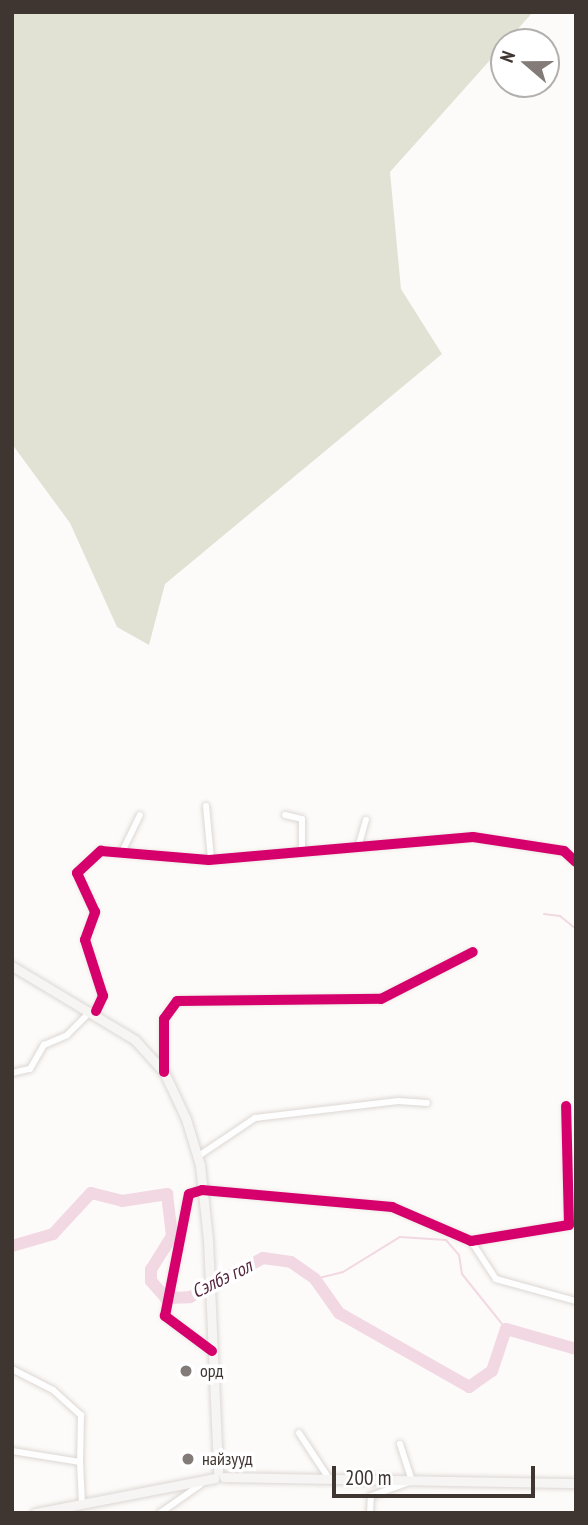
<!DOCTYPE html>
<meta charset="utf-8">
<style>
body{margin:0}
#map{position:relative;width:588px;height:1525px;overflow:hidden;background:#fdfbf9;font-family:"PT Sans Narrow",sans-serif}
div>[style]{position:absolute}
.green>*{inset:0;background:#e1e2d4}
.stream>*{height:2px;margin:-1px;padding:0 1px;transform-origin:1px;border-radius:1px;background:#f2d8e3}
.river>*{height:12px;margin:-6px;padding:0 6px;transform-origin:6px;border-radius:6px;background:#f2d8e3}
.roads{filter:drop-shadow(0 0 2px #dcd7d4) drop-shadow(0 0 2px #dcd7d4)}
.street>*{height:6px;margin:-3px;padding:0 3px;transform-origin:3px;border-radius:3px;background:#fffefe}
.secondary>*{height:9px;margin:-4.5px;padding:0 4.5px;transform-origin:4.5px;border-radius:4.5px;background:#f7f4f4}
.cycleway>*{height:10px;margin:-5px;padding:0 5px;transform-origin:5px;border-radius:5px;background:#d6006c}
.dots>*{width:19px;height:19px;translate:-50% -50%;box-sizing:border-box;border:4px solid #fff;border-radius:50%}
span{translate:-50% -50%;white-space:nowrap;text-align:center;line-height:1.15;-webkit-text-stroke:7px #fff;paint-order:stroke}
.poi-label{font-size:18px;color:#3f3631}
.left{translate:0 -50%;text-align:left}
.water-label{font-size:19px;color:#53243d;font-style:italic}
.frame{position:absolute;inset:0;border:14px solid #3f3631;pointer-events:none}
.north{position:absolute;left:490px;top:28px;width:70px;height:70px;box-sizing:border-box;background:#fff;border:2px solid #b2afad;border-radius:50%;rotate:290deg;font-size:19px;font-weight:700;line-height:28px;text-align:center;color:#3f3631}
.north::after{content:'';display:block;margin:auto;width:24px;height:32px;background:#827b77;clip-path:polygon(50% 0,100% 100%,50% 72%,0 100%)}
.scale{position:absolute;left:332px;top:1466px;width:203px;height:32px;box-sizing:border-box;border:4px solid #3f3631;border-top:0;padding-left:9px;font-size:21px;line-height:24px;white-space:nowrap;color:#3f3631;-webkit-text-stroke:5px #fff;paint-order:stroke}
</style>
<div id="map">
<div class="green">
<i style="clip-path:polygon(12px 12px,533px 12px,390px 172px,401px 289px,442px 354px,165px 584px,149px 645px,117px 627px,70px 523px,12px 444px)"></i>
</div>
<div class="stream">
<i style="left:544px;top:914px;width:16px;rotate:7deg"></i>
<i style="left:560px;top:916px;width:21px;rotate:39deg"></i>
<i style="left:315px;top:1279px;width:29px;rotate:-14deg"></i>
<i style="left:343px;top:1272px;width:67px;rotate:-31.6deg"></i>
<i style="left:400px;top:1237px;width:46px;rotate:3.7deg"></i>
<i style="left:446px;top:1240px;width:20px;rotate:49deg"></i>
<i style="left:459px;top:1255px;width:19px;rotate:81deg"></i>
<i style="left:462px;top:1274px;width:70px;rotate:51.3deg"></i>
</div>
<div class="river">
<i style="left:12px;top:1246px;width:43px;rotate:-16.3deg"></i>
<i style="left:53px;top:1234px;width:56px;rotate:-47.2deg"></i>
<i style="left:91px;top:1193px;width:32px;rotate:14deg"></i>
<i style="left:122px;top:1201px;width:46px;rotate:-8.8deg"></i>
<i style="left:167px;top:1194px;width:42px;rotate:83.2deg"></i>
<i style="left:172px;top:1236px;width:39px;rotate:122deg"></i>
<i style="left:151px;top:1269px;width:12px;rotate:90deg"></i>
<i style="left:151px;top:1281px;width:23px;rotate:49deg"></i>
<i style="left:166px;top:1298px;width:24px;rotate:-2deg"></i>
<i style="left:190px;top:1297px;width:83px;rotate:-28.1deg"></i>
<i style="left:263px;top:1258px;width:28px;rotate:8deg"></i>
<i style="left:291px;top:1262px;width:29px;rotate:35deg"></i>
<i style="left:315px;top:1279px;width:42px;rotate:54.8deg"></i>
<i style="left:339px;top:1313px;width:150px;rotate:29.6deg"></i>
<i style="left:469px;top:1387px;width:28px;rotate:-35deg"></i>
<i style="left:492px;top:1371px;width:44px;rotate:-71.6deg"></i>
<i style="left:506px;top:1329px;width:73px;rotate:15.9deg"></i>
</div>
<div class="roads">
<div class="street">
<i style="left:206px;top:806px;width:53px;rotate:84.6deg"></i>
<i style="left:285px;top:815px;width:17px;rotate:13deg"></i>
<i style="left:302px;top:819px;width:31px;rotate:90deg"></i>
<i style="left:359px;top:844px;width:25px;rotate:-74deg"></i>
<i style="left:122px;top:852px;width:41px;rotate:-64.1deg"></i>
<i style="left:96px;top:1011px;width:17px;rotate:-65deg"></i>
<i style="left:103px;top:996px;width:59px;rotate:-107.8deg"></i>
<i style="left:85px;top:940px;width:30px;rotate:-70deg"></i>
<i style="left:95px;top:912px;width:43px;rotate:-114.8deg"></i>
<i style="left:77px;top:873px;width:33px;rotate:-43deg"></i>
<i style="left:101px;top:851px;width:108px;rotate:4.8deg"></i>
<i style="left:209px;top:860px;width:265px;rotate:-5deg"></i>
<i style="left:473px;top:837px;width:92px;rotate:8.7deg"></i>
<i style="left:564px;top:851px;width:16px;rotate:43deg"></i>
<i style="left:164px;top:1070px;width:51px;rotate:-90deg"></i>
<i style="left:164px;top:1019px;width:22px;rotate:-54deg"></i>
<i style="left:177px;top:1001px;width:204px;rotate:-0.6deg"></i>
<i style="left:381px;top:999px;width:103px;rotate:-27.1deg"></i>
<i style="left:12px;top:1073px;width:18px;rotate:-13deg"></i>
<i style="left:30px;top:1069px;width:28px;rotate:-60deg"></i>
<i style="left:44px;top:1045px;width:25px;rotate:-23deg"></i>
<i style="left:67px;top:1035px;width:34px;rotate:-45deg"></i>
<i style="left:197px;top:1157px;width:70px;rotate:-33.9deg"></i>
<i style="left:255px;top:1118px;width:144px;rotate:-6.8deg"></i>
<i style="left:398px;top:1101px;width:29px;rotate:4deg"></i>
<i style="left:471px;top:1241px;width:45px;rotate:56.7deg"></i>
<i style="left:496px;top:1279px;width:83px;rotate:15.4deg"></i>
<i style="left:212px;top:1351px;width:59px;rotate:-143.3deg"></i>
<i style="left:165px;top:1316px;width:124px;rotate:-78.9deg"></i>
<i style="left:189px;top:1194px;width:14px;rotate:-17deg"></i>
<i style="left:202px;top:1190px;width:191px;rotate:5.1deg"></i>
<i style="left:392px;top:1207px;width:86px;rotate:23.3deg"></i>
<i style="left:471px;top:1241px;width:99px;rotate:-9.3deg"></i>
<i style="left:569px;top:1225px;width:119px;rotate:-91.4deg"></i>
<i style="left:12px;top:1369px;width:46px;rotate:27.1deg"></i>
<i style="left:53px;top:1390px;width:38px;rotate:42deg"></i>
<i style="left:81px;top:1415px;width:47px;rotate:91.2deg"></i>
<i style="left:299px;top:1433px;width:56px;rotate:56.6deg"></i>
<i style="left:12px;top:1451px;width:69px;rotate:9.2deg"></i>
<i style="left:80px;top:1462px;width:42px;rotate:87.3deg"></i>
<i style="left:160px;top:1513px;width:49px;rotate:-35deg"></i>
<i style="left:370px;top:1513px;width:17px;rotate:-87deg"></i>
<i style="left:371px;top:1496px;width:44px;rotate:-20.1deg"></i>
<i style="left:412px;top:1481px;width:39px;rotate:-108deg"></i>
</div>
<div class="secondary">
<i style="left:12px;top:966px;width:144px;rotate:31deg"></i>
<i style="left:135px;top:1040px;width:43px;rotate:47.8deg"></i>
<i style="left:164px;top:1072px;width:52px;rotate:64.9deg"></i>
<i style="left:186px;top:1119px;width:48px;rotate:73.1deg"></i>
<i style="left:200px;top:1165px;width:75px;rotate:83.9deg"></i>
<i style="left:208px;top:1240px;width:232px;rotate:87.5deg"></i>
<i style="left:224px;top:1477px;width:352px;rotate:1deg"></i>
<i style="left:35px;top:1513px;width:183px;rotate:-11deg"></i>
</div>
</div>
<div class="cycleway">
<i style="left:96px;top:1011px;width:17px;rotate:-65deg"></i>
<i style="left:103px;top:996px;width:59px;rotate:-107.8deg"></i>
<i style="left:85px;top:940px;width:30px;rotate:-70deg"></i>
<i style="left:95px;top:912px;width:43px;rotate:-114.8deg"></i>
<i style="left:77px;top:873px;width:33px;rotate:-43deg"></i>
<i style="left:101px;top:851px;width:108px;rotate:4.8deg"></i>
<i style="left:209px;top:860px;width:265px;rotate:-5deg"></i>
<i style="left:473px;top:837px;width:92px;rotate:8.7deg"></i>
<i style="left:564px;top:851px;width:16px;rotate:43deg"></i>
<i style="left:164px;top:1072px;width:53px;rotate:-90deg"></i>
<i style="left:164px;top:1019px;width:22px;rotate:-54deg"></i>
<i style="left:177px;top:1001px;width:204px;rotate:-0.6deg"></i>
<i style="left:381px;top:999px;width:103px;rotate:-27.1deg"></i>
<i style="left:212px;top:1351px;width:59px;rotate:-143.3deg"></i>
<i style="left:165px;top:1316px;width:124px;rotate:-78.9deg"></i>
<i style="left:189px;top:1194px;width:14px;rotate:-17deg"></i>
<i style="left:202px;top:1190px;width:191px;rotate:5.1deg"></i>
<i style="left:392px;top:1207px;width:86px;rotate:23.3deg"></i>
<i style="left:471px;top:1241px;width:99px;rotate:-9.3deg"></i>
<i style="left:569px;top:1225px;width:119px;rotate:-91.4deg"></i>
</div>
<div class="dots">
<i style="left:186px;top:1371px;background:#827b77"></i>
<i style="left:188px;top:1459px;background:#827b77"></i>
</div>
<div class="poi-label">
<span class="left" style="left:200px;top:1371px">орд</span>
<span class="left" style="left:202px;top:1459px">найзууд</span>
</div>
<div class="water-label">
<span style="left:222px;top:1279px;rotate:-26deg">Сэлбэ гол</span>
</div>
<div class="frame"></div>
<div class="north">N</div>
<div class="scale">200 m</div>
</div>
